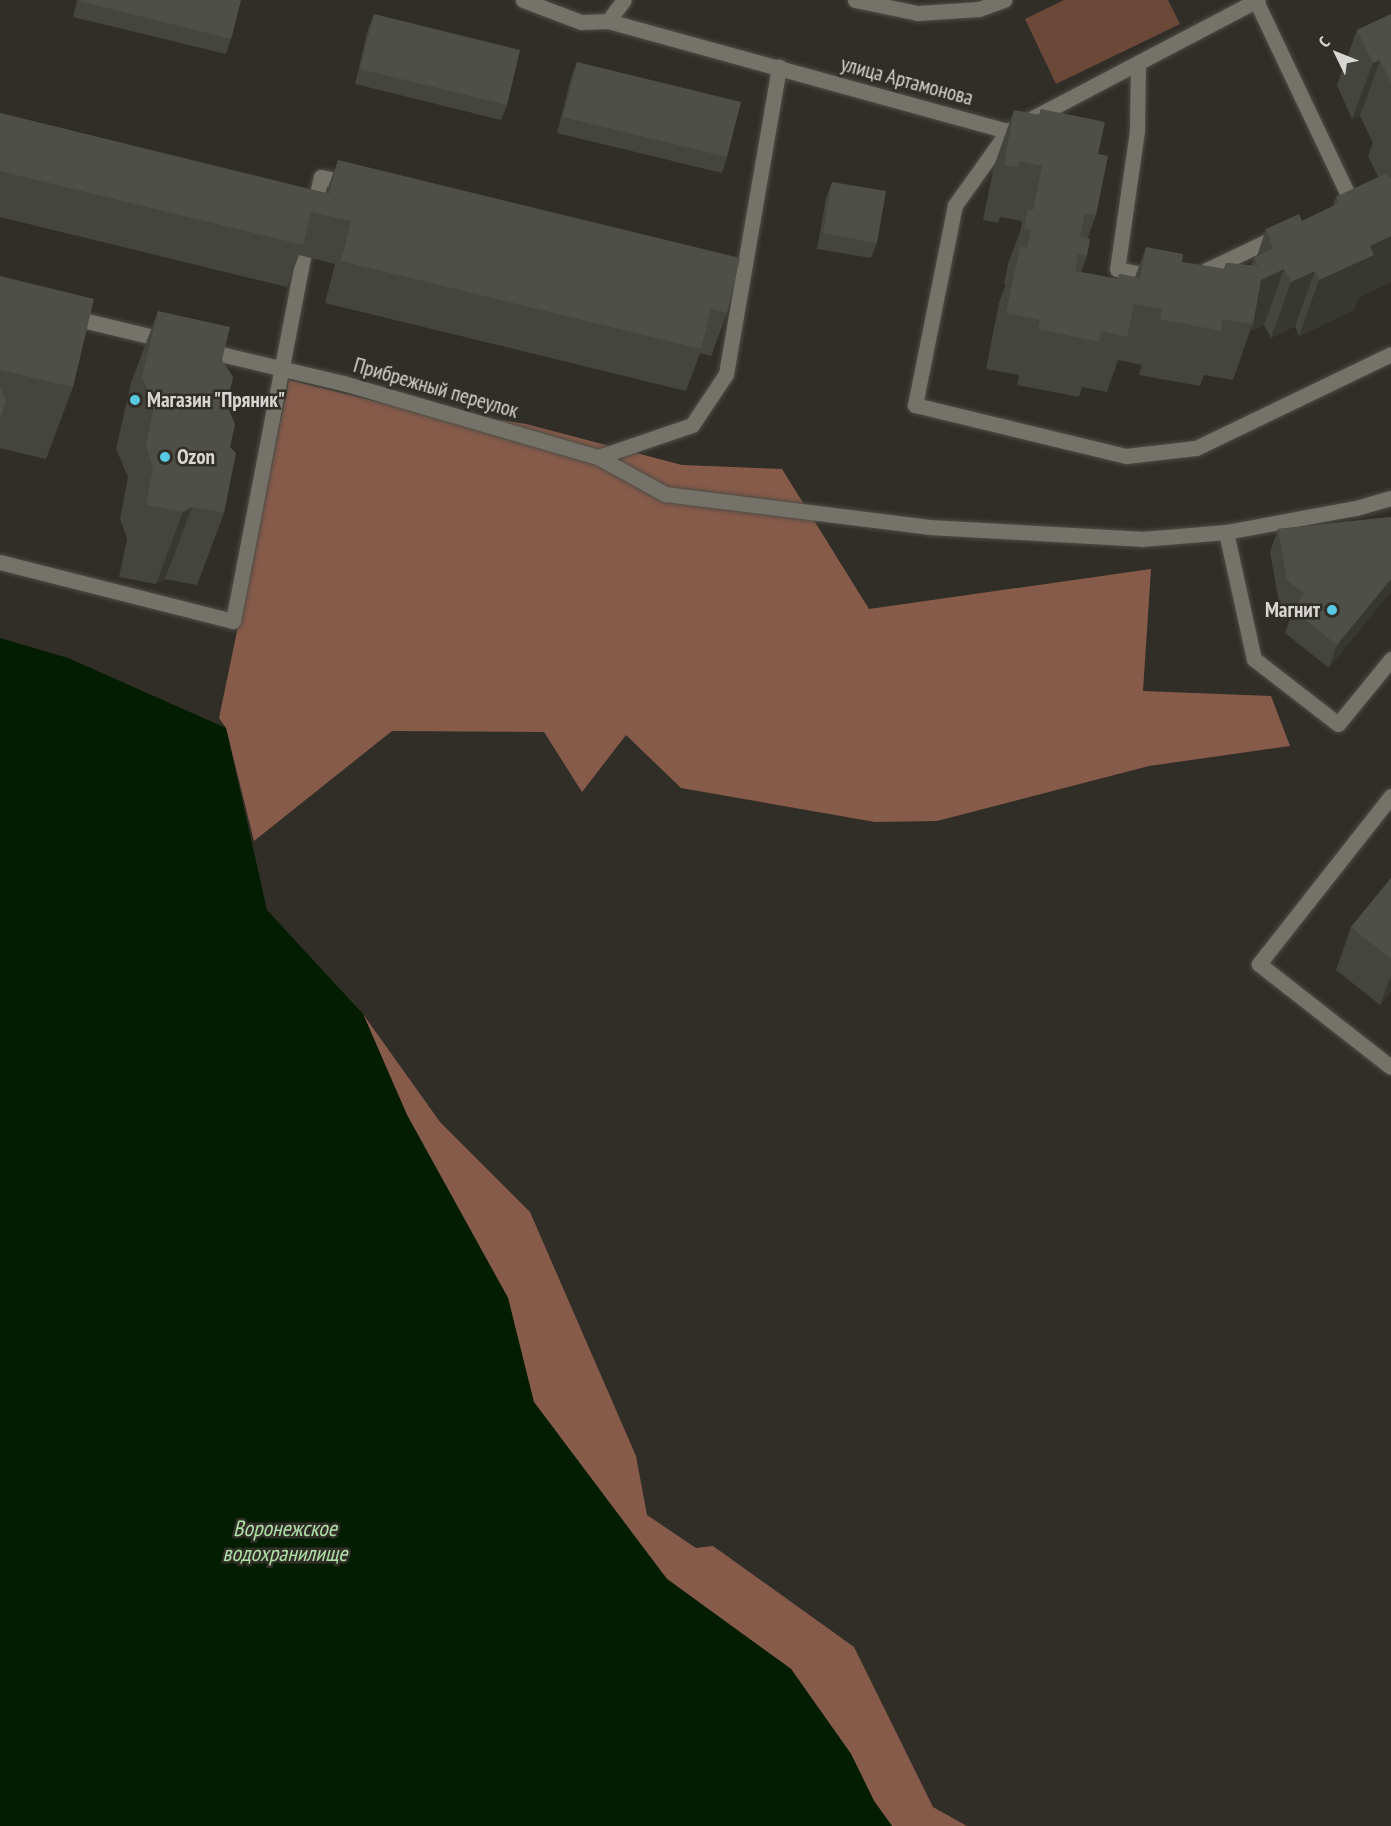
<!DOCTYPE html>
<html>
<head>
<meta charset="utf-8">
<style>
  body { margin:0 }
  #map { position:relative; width:1391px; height:1826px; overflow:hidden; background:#312e28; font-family:"PT Sans Narrow",sans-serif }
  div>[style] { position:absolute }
  .green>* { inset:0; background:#6c4839 }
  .forest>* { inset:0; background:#875b4a }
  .water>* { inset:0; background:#031d01 }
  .roads { filter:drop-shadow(0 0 2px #4e4c46) drop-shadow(0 0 2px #4e4c46) }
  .minor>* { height:15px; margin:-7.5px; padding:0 7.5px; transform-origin:7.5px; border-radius:7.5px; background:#75726a }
  .wall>* { inset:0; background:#43453e }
  .shaded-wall>* { inset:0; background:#373832 }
  .building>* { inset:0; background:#4e5048 }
  .dots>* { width:16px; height:16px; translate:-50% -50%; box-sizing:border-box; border:3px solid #312e28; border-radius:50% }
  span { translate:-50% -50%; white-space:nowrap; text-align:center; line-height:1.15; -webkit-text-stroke:5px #312e28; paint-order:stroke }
  .street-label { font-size:21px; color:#d8d6d2 }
  .poi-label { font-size:21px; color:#d8d6d2; font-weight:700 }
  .left { translate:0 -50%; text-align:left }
  .right { translate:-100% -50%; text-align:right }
  .water-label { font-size:22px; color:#afe1a7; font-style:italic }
  .north { position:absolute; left:1307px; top:24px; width:60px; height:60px; -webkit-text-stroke:4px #312e28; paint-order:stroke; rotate:313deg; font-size:16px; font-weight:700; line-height:24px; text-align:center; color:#d8d6d2 }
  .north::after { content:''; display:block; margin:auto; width:21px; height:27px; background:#d8d6d2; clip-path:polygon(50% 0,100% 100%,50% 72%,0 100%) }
</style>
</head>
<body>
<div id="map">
  <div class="green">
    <div style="clip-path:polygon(1064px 0,1168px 0,1180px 24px,1056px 84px,1025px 19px)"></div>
  </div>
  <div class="forest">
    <div style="clip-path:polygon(289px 380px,378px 402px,526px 424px,682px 465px,782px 469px,869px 609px,1151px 569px,1143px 691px,1271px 696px,1290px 746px,1149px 766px,937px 821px,875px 822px,681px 788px,626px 735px,582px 792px,544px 732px,392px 731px,254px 841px,226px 728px,219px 718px)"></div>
    <div style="clip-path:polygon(363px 1014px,440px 1122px,530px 1212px,636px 1456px,647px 1515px,696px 1548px,713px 1546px,854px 1647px,933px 1807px,967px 1826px,892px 1826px,874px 1801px,851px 1754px,791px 1669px,667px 1579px,611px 1509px,533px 1402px,508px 1298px,407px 1115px)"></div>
  </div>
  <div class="water">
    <div style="clip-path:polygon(0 638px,68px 658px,226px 728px,267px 910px,363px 1014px,407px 1115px,508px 1298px,534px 1402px,667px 1579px,791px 1669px,851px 1754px,874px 1801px,892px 1826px,0 1826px)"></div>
  </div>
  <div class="roads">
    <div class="minor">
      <div style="left:523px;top:0;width:62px;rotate:20.8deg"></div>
      <div style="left:581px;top:22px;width:27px;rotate:-2deg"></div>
      <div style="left:608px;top:21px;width:415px;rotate:15.4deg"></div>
      <div style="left:1008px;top:131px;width:282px;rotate:-27.7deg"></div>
      <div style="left:855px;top:0;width:64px;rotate:11.7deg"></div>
      <div style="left:918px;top:13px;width:61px;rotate:-3.8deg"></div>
      <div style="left:979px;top:9px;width:27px;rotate:-20deg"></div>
      <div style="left:1256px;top:1px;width:221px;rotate:64.6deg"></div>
      <div style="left:1351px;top:201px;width:9px;rotate:153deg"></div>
      <div style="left:608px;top:21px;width:26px;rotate:-53deg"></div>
      <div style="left:1138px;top:65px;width:66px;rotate:90.9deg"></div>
      <div style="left:1137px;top:131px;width:139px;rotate:98.2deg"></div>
      <div style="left:1117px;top:269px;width:41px;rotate:11.3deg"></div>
      <div style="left:1008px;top:131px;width:91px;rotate:125.6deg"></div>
      <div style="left:955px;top:205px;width:204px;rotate:101.3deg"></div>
      <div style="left:915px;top:405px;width:217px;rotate:13.6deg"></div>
      <div style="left:1126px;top:456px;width:70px;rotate:-6.5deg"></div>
      <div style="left:1196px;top:448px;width:216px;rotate:-25.7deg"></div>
      <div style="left:313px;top:211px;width:35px;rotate:-77deg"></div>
      <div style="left:321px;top:177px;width:29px;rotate:12deg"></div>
      <div style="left:1194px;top:276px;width:93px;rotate:-25.5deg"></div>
      <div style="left:70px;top:317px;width:99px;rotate:13.5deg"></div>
      <div style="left:204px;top:350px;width:143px;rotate:13.4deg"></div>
      <div style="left:343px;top:383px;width:266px;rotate:16.2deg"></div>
      <div style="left:598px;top:457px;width:99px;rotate:-18.8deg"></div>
      <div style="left:692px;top:425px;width:61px;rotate:-56.3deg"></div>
      <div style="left:726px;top:374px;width:312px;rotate:-80.2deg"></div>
      <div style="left:598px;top:457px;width:77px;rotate:28.9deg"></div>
      <div style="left:665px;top:494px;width:266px;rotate:7.1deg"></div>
      <div style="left:929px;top:527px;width:212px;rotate:3.2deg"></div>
      <div style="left:1141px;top:539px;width:85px;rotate:-4.7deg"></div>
      <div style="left:1226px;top:532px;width:132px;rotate:-10.5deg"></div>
      <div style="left:1356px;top:508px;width:36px;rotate:-16deg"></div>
      <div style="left:1226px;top:532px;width:130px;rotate:77.6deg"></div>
      <div style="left:1254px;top:659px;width:106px;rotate:37.7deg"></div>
      <div style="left:1338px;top:724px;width:84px;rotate:-50.8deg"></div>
      <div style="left:0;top:562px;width:240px;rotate:14.2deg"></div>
      <div style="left:233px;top:621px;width:372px;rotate:-79.1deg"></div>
      <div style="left:1391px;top:796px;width:214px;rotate:128.2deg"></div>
      <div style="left:1259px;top:964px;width:167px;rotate:38deg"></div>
    </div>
  </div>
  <div class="wall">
    <div style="clip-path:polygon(77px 0,241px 0,231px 39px,226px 54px,73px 17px)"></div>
    <div style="clip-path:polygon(374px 14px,507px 105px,501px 120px,355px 84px,368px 29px)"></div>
    <div style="clip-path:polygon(1391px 14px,1391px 282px,1359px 297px,1354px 310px,1299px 336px,1295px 326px,1271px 338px,1264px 325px,1250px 331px,1233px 380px,1204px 375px,1200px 386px,1139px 375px,1142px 365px,1118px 360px,1107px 392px,1082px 387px,1079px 397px,1017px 385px,1019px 375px,986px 369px,999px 303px,1006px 284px,1004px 284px,1008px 264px,1021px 229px,1022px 221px,1000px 217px,998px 223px,983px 220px,994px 166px,1014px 110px,1039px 115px,1041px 109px,1098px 154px,1096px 215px,1088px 238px,1087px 256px,1081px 272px,1118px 279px,1119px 274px,1135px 277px,1146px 247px,1182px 262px,1224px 269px,1226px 263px,1251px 265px,1254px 258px,1257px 256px,1266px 229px,1302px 221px,1333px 206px,1336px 197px,1378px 177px,1368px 156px,1373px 143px,1360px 116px,1352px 119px,1337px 85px,1357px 30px)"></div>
    <div style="clip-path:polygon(577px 62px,727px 157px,722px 173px,557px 133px,571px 78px)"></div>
    <div style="clip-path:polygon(0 113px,326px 193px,338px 160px,727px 313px,711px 356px,700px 353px,686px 391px,325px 303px,335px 264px,299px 255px,287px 287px,0 217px)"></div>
    <div style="clip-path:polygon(832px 182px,877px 243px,871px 258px,817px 249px,826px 198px)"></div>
    <div style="clip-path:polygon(0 276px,73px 387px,46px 459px,0 448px)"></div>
    <div style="clip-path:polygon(158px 311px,222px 360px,230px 447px,224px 513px,197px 585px,165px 579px,156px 584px,119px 577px,127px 539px,120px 519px,128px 477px,116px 449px,131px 383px)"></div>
    <div style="clip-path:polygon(1391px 517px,1329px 668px,1285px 633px,1292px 614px,1279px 603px,1270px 552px,1278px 529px)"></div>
    <div style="clip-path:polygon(1391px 878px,1391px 991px,1380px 1005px,1336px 970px,1351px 927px)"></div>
  </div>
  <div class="shaded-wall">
    <div style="clip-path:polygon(1380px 60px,1360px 116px,1352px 119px,1373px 63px)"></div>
    <div style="clip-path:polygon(1391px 236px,1391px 282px,1359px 297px,1354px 310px,1299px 336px,1319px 280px,1370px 246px)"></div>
    <div style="clip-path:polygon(1284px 269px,1264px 325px,1250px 331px,1253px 324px,1261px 280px)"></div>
    <div style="clip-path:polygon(1315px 271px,1295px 326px,1271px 338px,1291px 282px)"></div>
    <div style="clip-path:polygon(192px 507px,165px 579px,156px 584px,183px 512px)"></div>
    <div style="clip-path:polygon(1391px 579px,1391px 592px,1329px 668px,1337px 645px)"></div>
    <div style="clip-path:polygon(1391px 975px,1391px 991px,1380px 1005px)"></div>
  </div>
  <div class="building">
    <div style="clip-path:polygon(79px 0,241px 0,231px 39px,79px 1px)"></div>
    <div style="clip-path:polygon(374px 14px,520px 50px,507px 105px,360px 69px)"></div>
    <div style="clip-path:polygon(1391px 14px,1391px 83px,1380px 60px,1373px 63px,1357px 30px)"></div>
    <div style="clip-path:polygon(577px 62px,741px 102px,727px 157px,563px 117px)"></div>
    <div style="clip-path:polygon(1041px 109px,1105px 122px,1098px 154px,1108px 156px,1096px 215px,1085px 213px,1080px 237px,1090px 239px,1087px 256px,1078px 254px,1075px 271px,1118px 279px,1119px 274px,1140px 278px,1146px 247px,1183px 254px,1182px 262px,1225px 269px,1226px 263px,1258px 266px,1254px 258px,1273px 248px,1266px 229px,1299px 214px,1302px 221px,1339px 203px,1336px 197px,1387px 173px,1390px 179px,1391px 178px,1391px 236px,1370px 246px,1374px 255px,1319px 280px,1315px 271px,1291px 282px,1284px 269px,1261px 280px,1253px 324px,1222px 319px,1221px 331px,1160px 319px,1162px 309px,1134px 304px,1127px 337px,1101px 331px,1099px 342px,1038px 329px,1040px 320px,1006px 313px,1020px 247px,1027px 248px,1031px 230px,1024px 228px,1028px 209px,1033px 210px,1042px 166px,1019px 161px,1018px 167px,1004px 165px,1014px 110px,1040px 115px)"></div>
    <div style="clip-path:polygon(0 113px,329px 194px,338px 160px,740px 258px,727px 313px,711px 309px,701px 349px,341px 261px,351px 221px,311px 212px,303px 245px,0 171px)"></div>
    <div style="clip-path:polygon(832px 182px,886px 191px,877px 243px,823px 233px)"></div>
    <div style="clip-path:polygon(0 276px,94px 299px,73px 387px,0 370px)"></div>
    <div style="clip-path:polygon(158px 311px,230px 327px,222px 360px,233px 377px,227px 404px,235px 425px,230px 447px,236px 453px,224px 513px,192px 507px,183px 512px,146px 505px,153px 467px,146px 446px,154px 405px,142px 377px)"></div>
    <div style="clip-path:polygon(0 388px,6px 400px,0 419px)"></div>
    <div style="clip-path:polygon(1391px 517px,1391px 579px,1337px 645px,1293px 610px,1304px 594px,1287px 580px,1278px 529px)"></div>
    <div style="clip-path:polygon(1391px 878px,1391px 959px,1351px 927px)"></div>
  </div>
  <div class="dots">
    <div style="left:135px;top:400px;background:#58c9e3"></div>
    <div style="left:165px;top:457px;background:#58c9e3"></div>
    <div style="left:1332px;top:610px;background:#58c9e3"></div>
  </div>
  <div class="street-label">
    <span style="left:907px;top:81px;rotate:15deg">улица Артамонова</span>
    <span style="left:436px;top:388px;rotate:16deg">Прибрежный переулок</span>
  </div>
  <div class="poi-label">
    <span class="left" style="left:147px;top:400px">Магазин "Пряник"</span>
    <span class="left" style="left:177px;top:457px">Ozon</span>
    <span class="right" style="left:1320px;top:610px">Магнит</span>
  </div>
  <div class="water-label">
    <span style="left:285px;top:1541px">Воронежское<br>водохранилище</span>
  </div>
  <div class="north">С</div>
</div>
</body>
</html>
